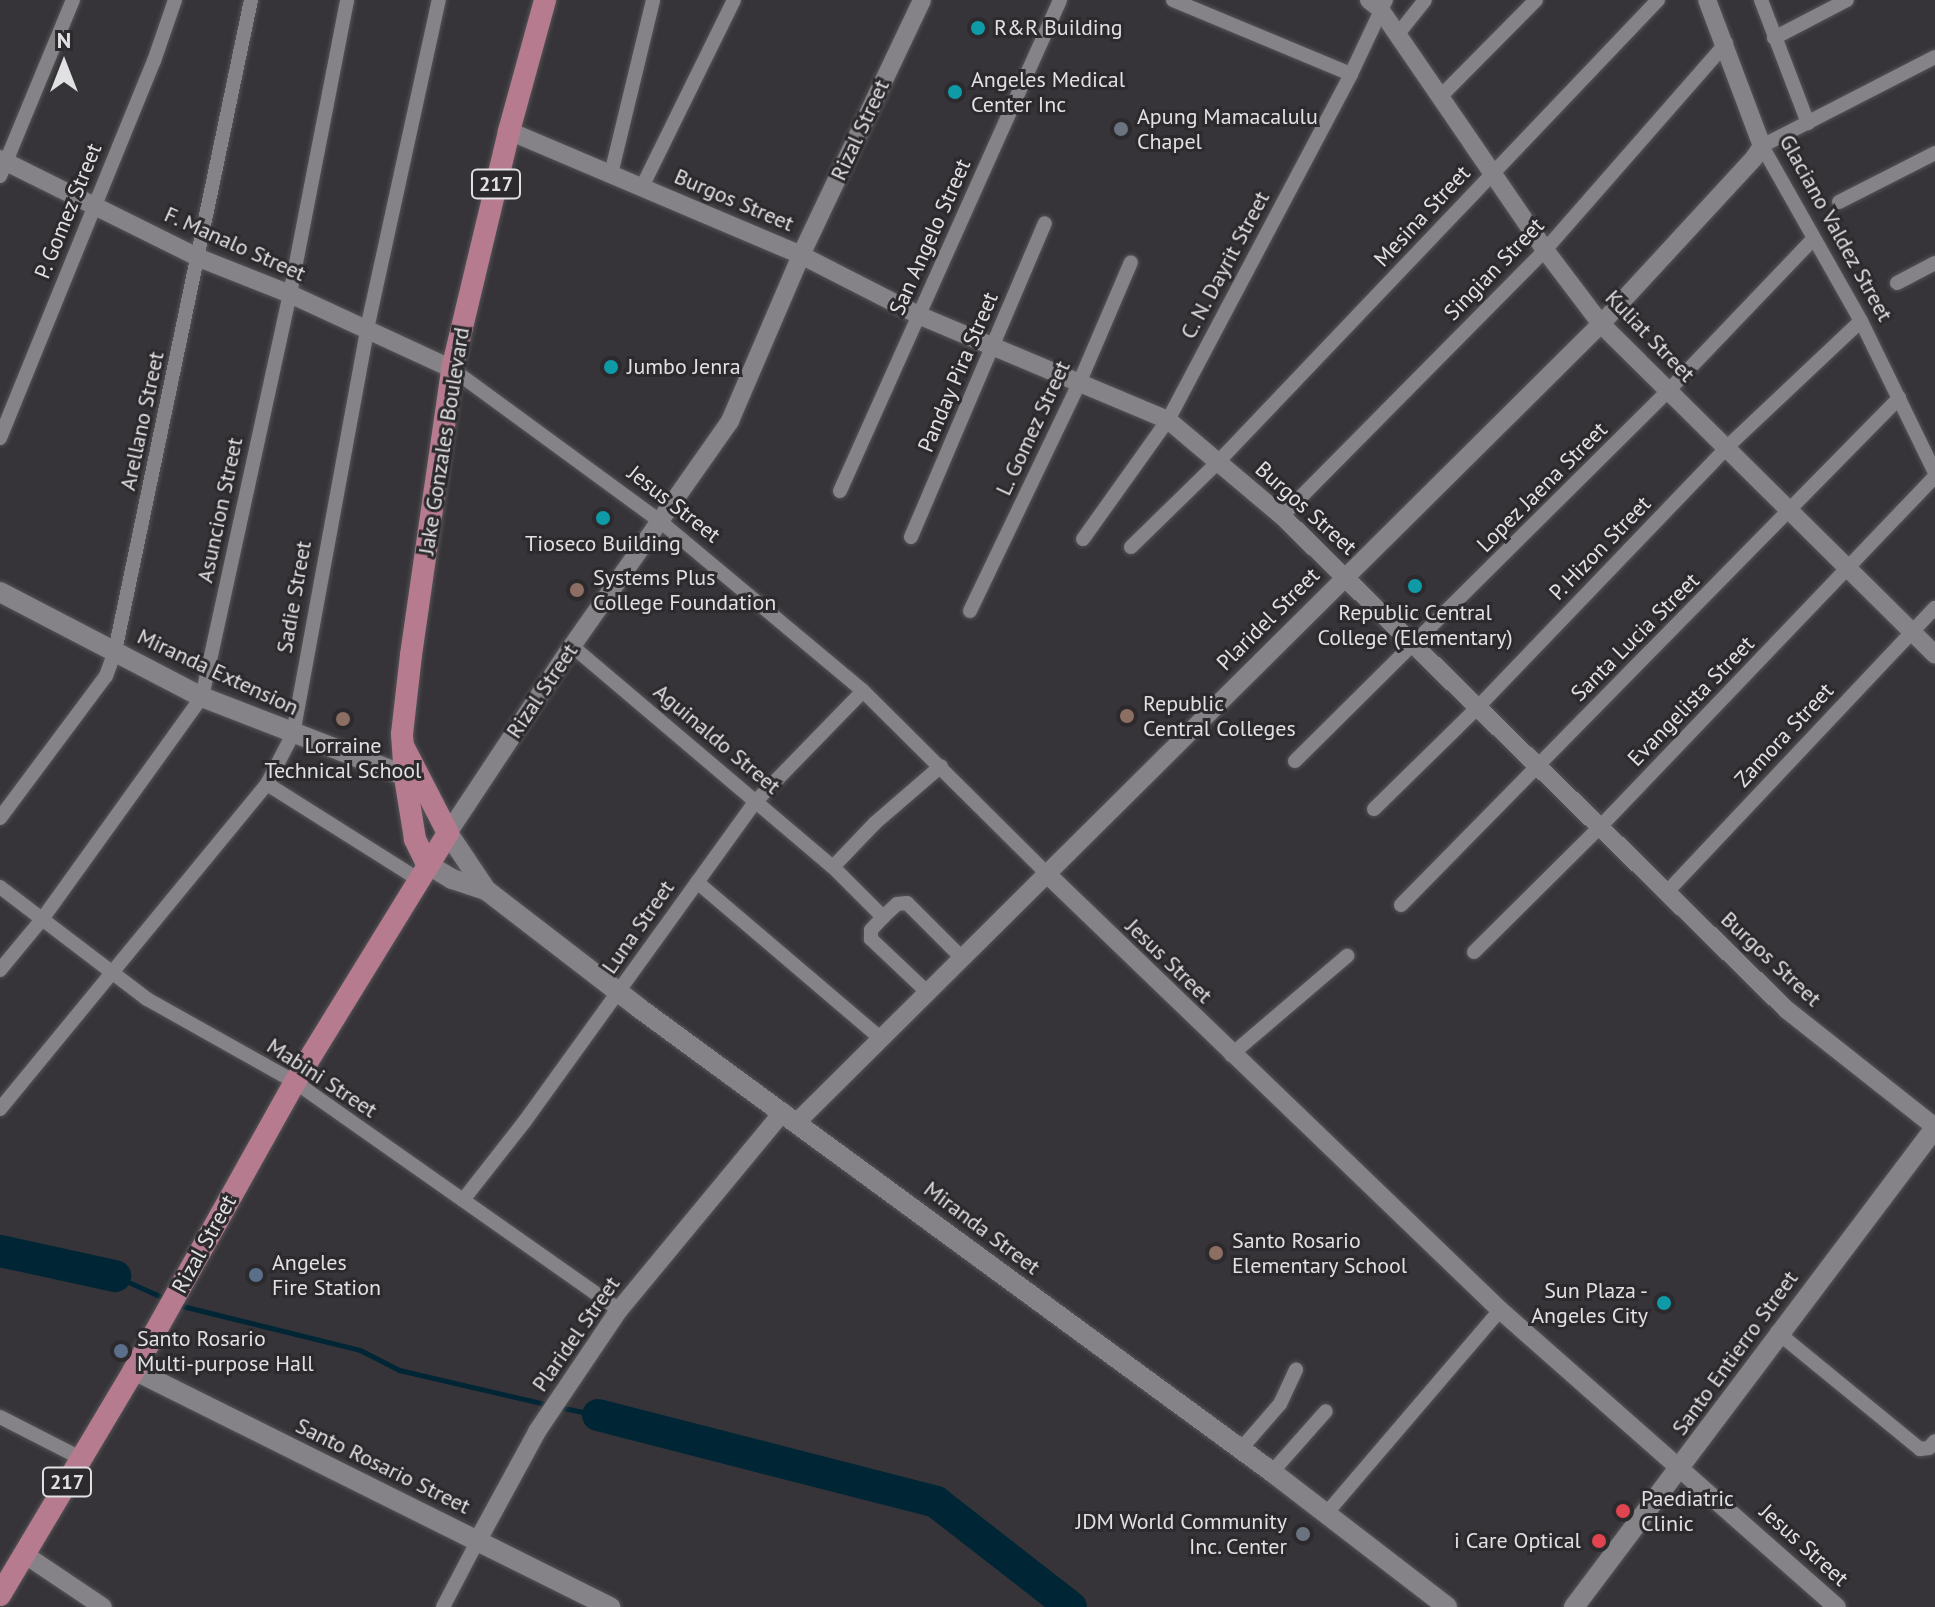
<!DOCTYPE html>
<html>
<head>
<meta charset="utf-8">
<style>
  body { margin:0 }
  #map { position:relative; width:1935px; height:1607px; overflow:hidden; background:#363438; font-family:"PT Sans",sans-serif }
  div>[style] { position:absolute }
  .stream>* { height:5px; margin:-2.5px; padding:0 2.5px; transform-origin:2.5px; border-radius:2.5px; background:#002636 }
  .river>* { height:32px; margin:-16px; padding:0 16px; transform-origin:16px; border-radius:16px; background:#002636 }
  .roads { filter:drop-shadow(0 0 2px #545356) drop-shadow(0 0 2px #545356) }
  .minor>* { height:14px; margin:-7px; padding:0 7px; transform-origin:7px; border-radius:7px; background:#868388 }
  .tertiary>* { height:18px; margin:-9px; padding:0 9px; transform-origin:9px; border-radius:9px; background:#868388 }
  .secondary>* { height:20px; margin:-10px; padding:0 10px; transform-origin:10px; border-radius:10px; background:#868388 }
  .primary>* { height:22px; margin:-11px; padding:0 11px; transform-origin:11px; border-radius:11px; background:#b67b8e }
  .dots>* { width:22px; height:22px; translate:-50% -50%; box-sizing:border-box; border:4px solid #2c2a2d; border-radius:50% }
  span { translate:-50% -50%; white-space:nowrap; text-align:center; line-height:1.15; -webkit-text-stroke:6px #2c2a2d; paint-order:stroke }
  .shield-label span { padding:2px 6px; background:#2c2a2d; border:2px solid; border-radius:6px; -webkit-text-stroke-width:0 }
  .shield-label { font-size:20px; color:#e1e0e2; font-weight:700 }
  .poi-label { font-size:22px; color:#e1e0e2 }
  .left { translate:0 -50%; text-align:left }
  .right { translate:-100% -50%; text-align:right }
  .street-label { font-size:22px; color:#e1e0e2 }
  .north { position:absolute; left:24px; top:24px; width:80px; height:80px; -webkit-text-stroke:6px #2c2a2d; paint-order:stroke; rotate:0deg; font-size:22px; font-weight:700; line-height:32px; text-align:center; color:#e1e0e2 }
  .north::after { content:''; display:block; margin:auto; width:28px; height:36px; background:#e1e0e2; clip-path:polygon(50% 0,100% 100%,50% 72%,0 100%) }
</style>
</head>
<body>
<div id="map">
  <div class="stream">
    <div style="left:115px;top:1276px;width:56px;rotate:24.3deg"></div>
    <div style="left:178px;top:1305px;width:187px;rotate:13.9deg"></div>
    <div style="left:360px;top:1350px;width:44px;rotate:27.1deg"></div>
    <div style="left:399px;top:1370px;width:155px;rotate:13.1deg"></div>
    <div style="left:559px;top:1407px;width:40px;rotate:12deg"></div>
  </div>
  <div class="river">
    <div style="left:0;top:1251px;width:118px;rotate:12.3deg"></div>
    <div style="left:598px;top:1415px;width:349px;rotate:14.4deg"></div>
    <div style="left:936px;top:1502px;width:171px;rotate:37.9deg"></div>
  </div>
  <div class="roads">
    <div class="minor">
      <div style="left:1173px;top:0;width:193px;rotate:22.6deg"></div>
      <div style="left:1761px;top:0;width:132px;rotate:69.1deg"></div>
      <div style="left:1398px;top:34px;width:43px;rotate:-51.5deg"></div>
      <div style="left:1774px;top:38px;width:82px;rotate:-27.5deg"></div>
      <div style="left:1935px;top:57px;width:195px;rotate:152.8deg"></div>
      <div style="left:1762px;top:146px;width:201px;rotate:60.5deg"></div>
      <div style="left:1861px;top:321px;width:169px;rotate:64deg"></div>
      <div style="left:1441px;top:96px;width:135px;rotate:-45.3deg"></div>
      <div style="left:611px;top:174px;width:179px;rotate:-76.4deg"></div>
      <div style="left:0;top:176px;width:191px;rotate:-67.5deg"></div>
      <div style="left:642px;top:187px;width:208px;rotate:-63.8deg"></div>
      <div style="left:1839px;top:202px;width:108px;rotate:-27deg"></div>
      <div style="left:1897px;top:283px;width:43px;rotate:-27.8deg"></div>
      <div style="left:452px;top:369px;width:259px;rotate:36.2deg"></div>
      <div style="left:661px;top:522px;width:263px;rotate:39.9deg"></div>
      <div style="left:863px;top:691px;width:261px;rotate:44.8deg"></div>
      <div style="left:0;top:438px;width:407px;rotate:-67.8deg"></div>
      <div style="left:154px;top:61px;width:65px;rotate:-71deg"></div>
      <div style="left:840px;top:491px;width:538px;rotate:-65.86deg"></div>
      <div style="left:1282px;top:516px;width:374px;rotate:-45.3deg"></div>
      <div style="left:1545px;top:250px;width:275px;rotate:-48.8deg"></div>
      <div style="left:911px;top:537px;width:341px;rotate:-66.9deg"></div>
      <div style="left:1083px;top:539px;width:146px;rotate:-54.5deg"></div>
      <div style="left:1168px;top:420px;width:391px;rotate:-62.1deg"></div>
      <div style="left:1351px;top:74px;width:82px;rotate:-64.7deg"></div>
      <div style="left:1131px;top:547px;width:122px;rotate:-44.3deg"></div>
      <div style="left:1218px;top:462px;width:638px;rotate:-46.4deg"></div>
      <div style="left:970px;top:611px;width:255px;rotate:-64.4deg"></div>
      <div style="left:1080px;top:381px;width:129px;rotate:-66.8deg"></div>
      <div style="left:572px;top:646px;width:342px;rotate:40.3deg"></div>
      <div style="left:833px;top:867px;width:71px;rotate:45deg"></div>
      <div style="left:1295px;top:761px;width:525px;rotate:-44.77deg"></div>
      <div style="left:1668px;top:391px;width:211px;rotate:-46.3deg"></div>
      <div style="left:267px;top:784px;width:178px;rotate:32.2deg"></div>
      <div style="left:1374px;top:809px;width:147px;rotate:-44.4deg"></div>
      <div style="left:1479px;top:706px;width:357px;rotate:-46.2deg"></div>
      <div style="left:1726px;top:448px;width:185px;rotate:-43.3deg"></div>
      <div style="left:0;top:818px;width:177px;rotate:-53.3deg"></div>
      <div style="left:106px;top:676px;width:27px;rotate:-70deg"></div>
      <div style="left:115px;top:651px;width:665px;rotate:-78.2deg"></div>
      <div style="left:833px;top:867px;width:61px;rotate:-46.3deg"></div>
      <div style="left:875px;top:823px;width:87px;rotate:-40.8deg"></div>
      <div style="left:697px;top:882px;width:240px;rotate:40.4deg"></div>
      <div style="left:0;top:887px;width:185px;rotate:37.3deg"></div>
      <div style="left:147px;top:999px;width:170px;rotate:29.3deg"></div>
      <div style="left:295px;top:1082px;width:396px;rotate:35.1deg"></div>
      <div style="left:1666px;top:893px;width:392px;rotate:-46.7deg"></div>
      <div style="left:1401px;top:905px;width:711px;rotate:-45.51deg"></div>
      <div style="left:1474px;top:952px;width:176px;rotate:-44.8deg"></div>
      <div style="left:1599px;top:828px;width:487px;rotate:-46.3deg"></div>
      <div style="left:0;top:970px;width:67px;rotate:-50.4deg"></div>
      <div style="left:43px;top:918px;width:272px;rotate:-54.3deg"></div>
      <div style="left:202px;top:697px;width:412px;rotate:-77.7deg"></div>
      <div style="left:290px;top:294px;width:299px;rotate:-79deg"></div>
      <div style="left:926px;top:991px;width:76px;rotate:-136.6deg"></div>
      <div style="left:871px;top:939px;width:9px;rotate:-90deg"></div>
      <div style="left:871px;top:930px;width:18px;rotate:-47deg"></div>
      <div style="left:883px;top:917px;width:19px;rotate:-43deg"></div>
      <div style="left:897px;top:904px;width:10px;rotate:-6deg"></div>
      <div style="left:907px;top:903px;width:76px;rotate:45deg"></div>
      <div style="left:1231px;top:1055px;width:153px;rotate:-40.5deg"></div>
      <div style="left:0;top:1109px;width:421px;rotate:-50.6deg"></div>
      <div style="left:267px;top:784px;width:56px;rotate:-62.5deg"></div>
      <div style="left:293px;top:734px;width:412px;rotate:-79.6deg"></div>
      <div style="left:367px;top:329px;width:337px;rotate:-77.7deg"></div>
      <div style="left:463px;top:1200px;width:100px;rotate:-51.9deg"></div>
      <div style="left:525px;top:1121px;width:395px;rotate:-54.2deg"></div>
      <div style="left:756px;top:801px;width:153px;rotate:-45.8deg"></div>
      <div style="left:1777px;top:1332px;width:185px;rotate:39.3deg"></div>
      <div style="left:1920px;top:1449px;width:9px;rotate:-6deg"></div>
      <div style="left:1929px;top:1448px;width:9px;rotate:-49deg"></div>
      <div style="left:0;top:1417px;width:92px;rotate:27.1deg"></div>
      <div style="left:1240px;top:1450px;width:61px;rotate:-49deg"></div>
      <div style="left:1280px;top:1404px;width:38px;rotate:-65deg"></div>
      <div style="left:1272px;top:1472px;width:81px;rotate:-48.5deg"></div>
      <div style="left:1325px;top:1515px;width:270px;rotate:-49.5deg"></div>
      <div style="left:443px;top:1607px;width:76px;rotate:-62.4deg"></div>
    </div>
    <div class="tertiary">
      <div style="left:1369px;top:0;width:14px;rotate:39deg"></div>
      <div style="left:1380px;top:9px;width:292px;rotate:55.6deg"></div>
      <div style="left:1545px;top:250px;width:93px;rotate:52.9deg"></div>
      <div style="left:1601px;top:324px;width:470px;rotate:44.7deg"></div>
      <div style="left:509px;top:131px;width:317px;rotate:23deg"></div>
      <div style="left:801px;top:255px;width:131px;rotate:27.1deg"></div>
      <div style="left:918px;top:315px;width:271px;rotate:22.8deg"></div>
      <div style="left:1168px;top:420px;width:149px;rotate:40.1deg"></div>
      <div style="left:1282px;top:516px;width:706px;rotate:44.37deg"></div>
      <div style="left:1787px;top:1010px;width:189px;rotate:38.3deg"></div>
      <div style="left:0;top:159px;width:222px;rotate:26.4deg"></div>
      <div style="left:199px;top:258px;width:98px;rotate:21.6deg"></div>
      <div style="left:290px;top:294px;width:179px;rotate:24.8deg"></div>
      <div style="left:448px;top:833px;width:224px;rotate:-56.5deg"></div>
      <div style="left:572px;top:646px;width:275px;rotate:-54.9deg"></div>
      <div style="left:730px;top:421px;width:181px;rotate:-66.8deg"></div>
      <div style="left:801px;top:255px;width:282px;rotate:-64.6deg"></div>
      <div style="left:1048px;top:875px;width:627px;rotate:43.9deg"></div>
      <div style="left:1500px;top:1310px;width:449px;rotate:41.4deg"></div>
      <div style="left:798px;top:1121px;width:1131px;rotate:-44.79deg"></div>
      <div style="left:1601px;top:324px;width:226px;rotate:-47.3deg"></div>
      <div style="left:1754px;top:158px;width:14px;rotate:-56deg"></div>
      <div style="left:1762px;top:146px;width:156px;rotate:-110.6deg"></div>
      <div style="left:478px;top:1540px;width:125px;rotate:-61.4deg"></div>
      <div style="left:538px;top:1430px;width:145px;rotate:-56deg"></div>
      <div style="left:619px;top:1310px;width:257px;rotate:-50.4deg"></div>
      <div style="left:24px;top:1554px;width:95px;rotate:33.9deg"></div>
    </div>
    <div class="secondary">
      <div style="left:0;top:592px;width:228px;rotate:27.5deg"></div>
      <div style="left:202px;top:697px;width:233px;rotate:21.2deg"></div>
      <div style="left:448px;top:833px;width:69px;rotate:56.3deg"></div>
      <div style="left:486px;top:890px;width:193px;rotate:37.6deg"></div>
      <div style="left:639px;top:1008px;width:785px;rotate:36.24deg"></div>
      <div style="left:1272px;top:1472px;width:221px;rotate:37.6deg"></div>
      <div style="left:427px;top:864px;width:29px;rotate:31deg"></div>
      <div style="left:452px;top:879px;width:36px;rotate:18deg"></div>
      <div style="left:134px;top:1370px;width:532px;rotate:26.47deg"></div>
      <div style="left:1574px;top:1607px;width:600px;rotate:-53deg"></div>
    </div>
    <div class="primary">
      <div style="left:427px;top:864px;width:28px;rotate:-116deg"></div>
      <div style="left:415px;top:839px;width:63px;rotate:-99.2deg"></div>
      <div style="left:405px;top:777px;width:43px;rotate:-94deg"></div>
      <div style="left:402px;top:734px;width:80px;rotate:-83.5deg"></div>
      <div style="left:411px;top:655px;width:289px;rotate:-81.8deg"></div>
      <div style="left:452px;top:369px;width:245px;rotate:-76.5deg"></div>
      <div style="left:509px;top:131px;width:136px;rotate:-74.6deg"></div>
      <div style="left:0;top:1595px;width:262px;rotate:-59.2deg"></div>
      <div style="left:134px;top:1370px;width:330px;rotate:-60.8deg"></div>
      <div style="left:295px;top:1082px;width:292px;rotate:-58.4deg"></div>
      <div style="left:448px;top:833px;width:98px;rotate:-117.3deg"></div>
    </div>
  </div>
  <div class="dots">
    <div style="left:978px;top:28px;background:#0f9aa8"></div>
    <div style="left:955px;top:92px;background:#0f9aa8"></div>
    <div style="left:1121px;top:129px;background:#6b7280"></div>
    <div style="left:611px;top:367px;background:#0f9aa8"></div>
    <div style="left:603px;top:518px;background:#0f9aa8"></div>
    <div style="left:1415px;top:586px;background:#0f9aa8"></div>
    <div style="left:577px;top:590px;background:#8d6e63"></div>
    <div style="left:1127px;top:716px;background:#8d6e63"></div>
    <div style="left:343px;top:719px;background:#8d6e63"></div>
    <div style="left:1216px;top:1253px;background:#8d6e63"></div>
    <div style="left:256px;top:1275px;background:#5c6f8a"></div>
    <div style="left:1664px;top:1303px;background:#0f9aa8"></div>
    <div style="left:121px;top:1351px;background:#5c6f8a"></div>
    <div style="left:1623px;top:1511px;background:#e0444e"></div>
    <div style="left:1303px;top:1534px;background:#6b7280"></div>
    <div style="left:1599px;top:1541px;background:#e0444e"></div>
  </div>
  <div class="shield-label">
    <span style="left:496px;top:184px">217</span>
    <span style="left:67px;top:1482px">217</span>
  </div>
  <div class="poi-label">
    <span class="left" style="left:994px;top:28px">R&amp;R Building</span>
    <span class="left" style="left:971px;top:92px">Angeles Medical<br>Center Inc</span>
    <span class="left" style="left:1137px;top:129px">Apung Mamacalulu<br>Chapel</span>
    <span class="left" style="left:627px;top:367px">Jumbo Jenra</span>
    <span style="left:603px;top:544px">Tioseco Building</span>
    <span class="left" style="left:593px;top:590px">Systems Plus<br>College Foundation</span>
    <span style="left:1415px;top:625px">Republic Central<br>College (Elementary)</span>
    <span class="left" style="left:1143px;top:716px">Republic<br>Central Colleges</span>
    <span style="left:343px;top:758px">Lorraine<br>Technical School</span>
    <span class="left" style="left:1232px;top:1253px">Santo Rosario<br>Elementary School</span>
    <span class="left" style="left:272px;top:1275px">Angeles<br>Fire Station</span>
    <span class="right" style="left:1648px;top:1303px">Sun Plaza -<br>Angeles City</span>
    <span class="left" style="left:137px;top:1351px">Santo Rosario<br>Multi-purpose Hall</span>
    <span class="left" style="left:1641px;top:1511px">Paediatric<br>Clinic</span>
    <span class="right" style="left:1287px;top:1534px">JDM World Community<br>Inc. Center</span>
    <span class="right" style="left:1581px;top:1541px">i Care Optical</span>
  </div>
  <div class="street-label">
    <span style="left:860px;top:130px;rotate:-65deg">Rizal Street</span>
    <span style="left:734px;top:200px;rotate:23deg">Burgos Street</span>
    <span style="left:68px;top:211px;rotate:-68deg">P. Gomez Street</span>
    <span style="left:1422px;top:216px;rotate:-47deg">Mesina Street</span>
    <span style="left:1836px;top:228px;rotate:61deg">Glaciano Valdez Street</span>
    <span style="left:930px;top:237px;rotate:-66deg">San Angelo Street</span>
    <span style="left:235px;top:244px;rotate:24deg">F. Manalo Street</span>
    <span style="left:1225px;top:265px;rotate:-62deg">C. N. Dayrit Street</span>
    <span style="left:1494px;top:269px;rotate:-46deg">Singian Street</span>
    <span style="left:1650px;top:336px;rotate:46deg">Kuliat Street</span>
    <span style="left:958px;top:372px;rotate:-67deg">Panday Pira Street</span>
    <span style="left:142px;top:421px;rotate:-78deg">Arellano Street</span>
    <span style="left:1033px;top:428px;rotate:-65deg">L. Gomez Street</span>
    <span style="left:444px;top:441px;rotate:-81deg">Jake Gonzales Boulevard</span>
    <span style="left:1542px;top:487px;rotate:-45deg">Lopez Jaena Street</span>
    <span style="left:674px;top:504px;rotate:38deg">Jesus Street</span>
    <span style="left:1306px;top:508px;rotate:42deg">Burgos Street</span>
    <span style="left:220px;top:510px;rotate:-78deg">Asuncion Street</span>
    <span style="left:1600px;top:548px;rotate:-46deg">P. Hizon Street</span>
    <span style="left:294px;top:597px;rotate:-80deg">Sadie Street</span>
    <span style="left:1268px;top:619px;rotate:-45deg">Plaridel Street</span>
    <span style="left:1635px;top:637px;rotate:-45deg">Santa Lucia Street</span>
    <span style="left:218px;top:672px;rotate:25deg">Miranda Extension</span>
    <span style="left:542px;top:691px;rotate:-56deg">Rizal Street</span>
    <span style="left:1691px;top:701px;rotate:-46deg">Evangelista Street</span>
    <span style="left:1784px;top:735px;rotate:-47deg">Zamora Street</span>
    <span style="left:717px;top:739px;rotate:40deg">Aguinaldo Street</span>
    <span style="left:638px;top:927px;rotate:-55deg">Luna Street</span>
    <span style="left:1771px;top:959px;rotate:43deg">Burgos Street</span>
    <span style="left:1169px;top:961px;rotate:44deg">Jesus Street</span>
    <span style="left:322px;top:1078px;rotate:33deg">Mabini Street</span>
    <span style="left:982px;top:1228px;rotate:37deg">Miranda Street</span>
    <span style="left:204px;top:1244px;rotate:-61deg">Rizal Street</span>
    <span style="left:576px;top:1334px;rotate:-55deg">Plaridel Street</span>
    <span style="left:1735px;top:1353px;rotate:-54deg">Santo Entierro Street</span>
    <span style="left:383px;top:1466px;rotate:26deg">Santo Rosario Street</span>
    <span style="left:1804px;top:1545px;rotate:42deg">Jesus Street</span>
  </div>
  <div class="north">N</div>
</div>
</body>
</html>
